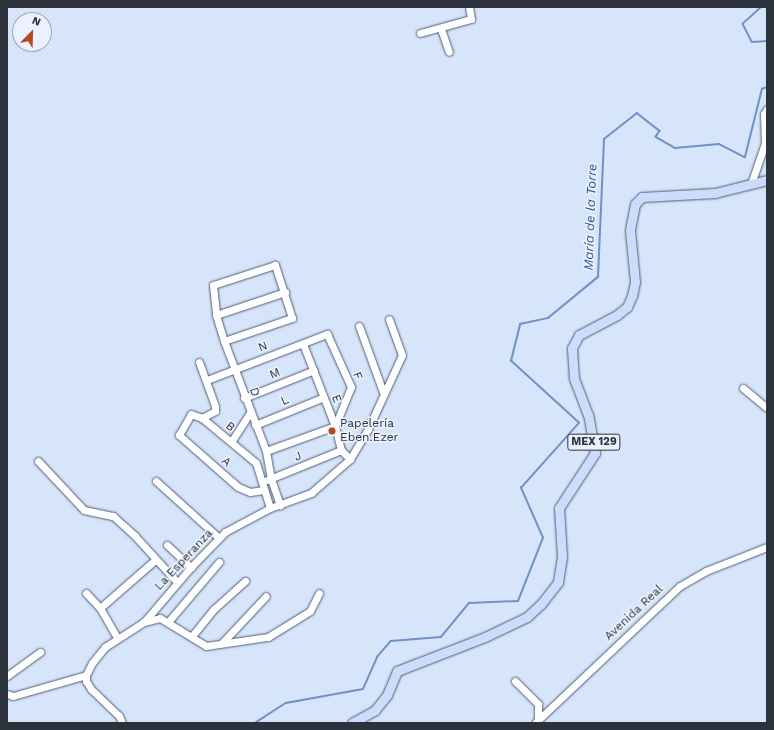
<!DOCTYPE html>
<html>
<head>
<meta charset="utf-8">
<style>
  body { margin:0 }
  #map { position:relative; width:774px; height:730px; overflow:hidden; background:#d7e5fb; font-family:"Work Sans",sans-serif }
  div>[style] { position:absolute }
  .stream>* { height:1.5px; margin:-0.75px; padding:0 0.75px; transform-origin:0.75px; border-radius:0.75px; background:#7190c3 }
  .roads { filter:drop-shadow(0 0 1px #4f5d74) drop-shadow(0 0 1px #4f5d74) }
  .minor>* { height:7px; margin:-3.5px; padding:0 3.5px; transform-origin:3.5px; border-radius:3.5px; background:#fff }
  .major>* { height:9px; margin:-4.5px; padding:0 4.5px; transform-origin:4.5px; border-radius:4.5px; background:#cbddfb }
  .dots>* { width:11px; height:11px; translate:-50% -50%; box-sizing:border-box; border:2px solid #ebf2fd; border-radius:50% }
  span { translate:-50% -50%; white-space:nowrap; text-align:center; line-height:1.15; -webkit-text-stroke:3px #ebf2fd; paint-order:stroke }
  .shield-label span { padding:1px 3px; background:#ebf2fd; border:1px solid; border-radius:3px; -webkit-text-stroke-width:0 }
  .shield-label { font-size:11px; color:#2b323c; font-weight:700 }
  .street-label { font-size:12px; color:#2b323c }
  .poi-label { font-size:12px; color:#2b323c }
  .left { translate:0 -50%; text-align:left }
  .water-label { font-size:13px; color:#2d5393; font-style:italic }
  .frame { position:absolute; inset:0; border:8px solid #2b323c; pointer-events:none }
  .north { position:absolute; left:12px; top:12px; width:40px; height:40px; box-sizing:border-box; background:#ebf2fd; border:1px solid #9ea5b0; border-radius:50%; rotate:23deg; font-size:11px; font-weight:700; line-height:16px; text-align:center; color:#2b323c }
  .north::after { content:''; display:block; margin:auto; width:14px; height:18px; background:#b24c20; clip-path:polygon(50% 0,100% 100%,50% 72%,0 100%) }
</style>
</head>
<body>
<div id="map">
  <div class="stream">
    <div style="left:762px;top:7px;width:25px;rotate:138deg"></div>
    <div style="left:743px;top:24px;width:20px;rotate:63deg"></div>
    <div style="left:752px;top:42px;width:15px;rotate:-4deg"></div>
    <div style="left:255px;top:723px;width:37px;rotate:-33deg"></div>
    <div style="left:286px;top:703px;width:78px;rotate:-10.3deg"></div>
    <div style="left:363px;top:689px;width:35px;rotate:-66deg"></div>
    <div style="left:377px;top:657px;width:21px;rotate:-49deg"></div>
    <div style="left:391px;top:641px;width:50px;rotate:-4.6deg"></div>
    <div style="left:441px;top:637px;width:44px;rotate:-50.5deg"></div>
    <div style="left:469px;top:603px;width:49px;rotate:-2.3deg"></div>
    <div style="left:518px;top:601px;width:68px;rotate:-68.4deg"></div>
    <div style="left:543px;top:538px;width:55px;rotate:-113.7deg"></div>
    <div style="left:521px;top:488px;width:87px;rotate:-48.3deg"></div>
    <div style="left:579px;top:423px;width:92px;rotate:-137.6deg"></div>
    <div style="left:511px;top:361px;width:38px;rotate:-76deg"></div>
    <div style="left:520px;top:324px;width:29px;rotate:-12deg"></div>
    <div style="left:548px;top:318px;width:65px;rotate:-39.4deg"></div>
    <div style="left:598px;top:277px;width:138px;rotate:-87.5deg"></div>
    <div style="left:604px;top:139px;width:42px;rotate:-38.2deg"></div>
    <div style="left:637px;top:113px;width:29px;rotate:38deg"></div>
    <div style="left:660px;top:131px;width:7px;rotate:124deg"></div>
    <div style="left:656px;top:137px;width:22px;rotate:30deg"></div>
    <div style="left:675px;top:148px;width:44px;rotate:-5.2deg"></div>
    <div style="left:719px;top:144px;width:29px;rotate:27deg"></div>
    <div style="left:745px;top:157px;width:70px;rotate:-76deg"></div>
    <div style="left:762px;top:89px;width:5px;rotate:-22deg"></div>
  </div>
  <div class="roads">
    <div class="minor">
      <div style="left:441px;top:29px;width:24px;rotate:71deg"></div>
      <div style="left:420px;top:33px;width:53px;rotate:-15.4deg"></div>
      <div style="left:471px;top:19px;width:12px;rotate:-99deg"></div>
      <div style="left:751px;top:184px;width:43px;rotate:-71.1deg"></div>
      <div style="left:765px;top:143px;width:29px;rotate:-92deg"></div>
      <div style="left:764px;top:114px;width:6px;rotate:-59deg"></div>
      <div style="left:216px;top:315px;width:73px;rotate:-18.4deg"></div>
      <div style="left:359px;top:326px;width:70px;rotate:70deg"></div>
      <div style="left:224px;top:341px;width:72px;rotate:-18.7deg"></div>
      <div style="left:292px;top:318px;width:56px;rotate:-107.8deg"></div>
      <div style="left:275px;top:265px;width:65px;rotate:162.1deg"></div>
      <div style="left:213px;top:285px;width:30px;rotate:84deg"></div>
      <div style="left:216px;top:315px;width:27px;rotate:73deg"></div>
      <div style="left:224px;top:341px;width:118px;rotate:69.1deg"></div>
      <div style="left:266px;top:451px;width:28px;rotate:80deg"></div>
      <div style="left:271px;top:479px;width:28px;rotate:71deg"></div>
      <div style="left:303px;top:344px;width:88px;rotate:68.7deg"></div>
      <div style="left:335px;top:426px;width:25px;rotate:76deg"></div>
      <div style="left:341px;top:450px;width:13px;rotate:45deg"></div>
      <div style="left:199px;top:362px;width:47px;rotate:70deg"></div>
      <div style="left:215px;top:406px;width:5px;rotate:90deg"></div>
      <div style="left:215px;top:411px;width:15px;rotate:152deg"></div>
      <div style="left:207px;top:380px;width:129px;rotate:-21deg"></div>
      <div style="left:327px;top:334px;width:58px;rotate:65.6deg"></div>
      <div style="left:351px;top:387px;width:42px;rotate:112.3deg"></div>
      <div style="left:335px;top:426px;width:73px;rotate:160.1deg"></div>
      <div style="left:743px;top:388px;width:31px;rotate:40deg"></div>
      <div style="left:244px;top:398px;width:75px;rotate:-21.8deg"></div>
      <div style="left:255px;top:425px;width:74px;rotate:-22.1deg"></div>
      <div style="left:231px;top:442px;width:35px;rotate:-57deg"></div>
      <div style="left:38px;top:461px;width:67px;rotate:46.8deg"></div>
      <div style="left:84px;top:510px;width:30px;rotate:12deg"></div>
      <div style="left:113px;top:516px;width:30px;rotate:42deg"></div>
      <div style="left:135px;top:536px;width:62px;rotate:47.6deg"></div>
      <div style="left:267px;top:480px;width:80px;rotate:-22.1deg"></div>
      <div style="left:156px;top:481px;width:85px;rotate:42.1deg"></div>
      <div style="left:263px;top:490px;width:13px;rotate:171deg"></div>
      <div style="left:250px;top:492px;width:13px;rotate:-157deg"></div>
      <div style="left:238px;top:487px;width:79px;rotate:-138.6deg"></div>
      <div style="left:179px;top:435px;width:24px;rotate:-60deg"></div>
      <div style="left:191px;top:414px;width:12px;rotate:20deg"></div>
      <div style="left:202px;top:418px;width:70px;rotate:39.8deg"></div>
      <div style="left:256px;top:463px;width:47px;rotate:72.7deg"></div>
      <div style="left:167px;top:545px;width:33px;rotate:43deg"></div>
      <div style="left:86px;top:593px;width:21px;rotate:47deg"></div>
      <div style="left:100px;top:608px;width:34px;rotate:60deg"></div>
      <div style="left:100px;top:608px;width:73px;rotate:-41.1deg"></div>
      <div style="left:144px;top:622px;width:16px;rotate:-14deg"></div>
      <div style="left:160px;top:618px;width:54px;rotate:31.3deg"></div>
      <div style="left:206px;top:646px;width:63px;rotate:-8.3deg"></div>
      <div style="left:268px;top:637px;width:49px;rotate:-31.8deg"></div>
      <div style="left:310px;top:611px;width:20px;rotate:-63deg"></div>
      <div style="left:168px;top:622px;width:79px;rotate:-49.6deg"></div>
      <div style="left:192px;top:636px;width:35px;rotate:-51deg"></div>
      <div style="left:214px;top:609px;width:42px;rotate:-42.1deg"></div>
      <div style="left:222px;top:643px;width:64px;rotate:-46.9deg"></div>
      <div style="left:7px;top:676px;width:41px;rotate:-36deg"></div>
      <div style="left:515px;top:681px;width:33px;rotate:45deg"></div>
      <div style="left:538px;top:704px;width:16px;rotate:90deg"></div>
      <div style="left:7px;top:694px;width:6px;rotate:18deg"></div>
      <div style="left:13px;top:696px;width:76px;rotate:-16deg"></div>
      <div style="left:122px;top:723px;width:8px;rotate:-113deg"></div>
      <div style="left:119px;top:716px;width:39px;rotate:-136deg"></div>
      <div style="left:91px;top:689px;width:9px;rotate:-122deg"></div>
      <div style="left:86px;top:681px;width:6px;rotate:-90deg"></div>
      <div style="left:86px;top:675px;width:13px;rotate:-63deg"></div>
      <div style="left:92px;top:663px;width:21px;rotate:-51deg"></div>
      <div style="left:105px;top:647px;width:46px;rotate:-32.7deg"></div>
      <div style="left:144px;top:622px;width:72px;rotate:-49.5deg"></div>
      <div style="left:191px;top:567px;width:49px;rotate:-45.8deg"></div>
      <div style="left:225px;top:532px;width:51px;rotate:-28.1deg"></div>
      <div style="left:270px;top:508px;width:44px;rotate:-20.1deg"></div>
      <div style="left:311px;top:493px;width:52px;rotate:-41.1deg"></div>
      <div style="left:350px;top:459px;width:35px;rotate:-59deg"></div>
      <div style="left:368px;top:429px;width:81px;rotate:-65.3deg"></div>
      <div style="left:402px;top:355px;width:38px;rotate:-110deg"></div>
      <div style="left:535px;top:723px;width:199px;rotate:-43.4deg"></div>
      <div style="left:680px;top:586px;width:30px;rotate:-30deg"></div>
      <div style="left:706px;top:571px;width:66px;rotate:-21.5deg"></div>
    </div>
    <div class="major">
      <div style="left:352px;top:723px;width:26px;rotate:-29deg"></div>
      <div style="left:375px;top:710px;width:19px;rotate:-51deg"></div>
      <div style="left:387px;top:695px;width:26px;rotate:-67deg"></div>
      <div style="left:397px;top:671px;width:94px;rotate:-21.1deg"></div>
      <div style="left:485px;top:637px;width:47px;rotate:-25.5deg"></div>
      <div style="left:527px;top:617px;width:19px;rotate:-43deg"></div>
      <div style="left:541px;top:604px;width:28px;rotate:-52deg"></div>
      <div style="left:558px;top:582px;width:25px;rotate:-81deg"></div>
      <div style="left:562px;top:557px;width:49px;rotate:-93.5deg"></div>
      <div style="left:559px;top:508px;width:66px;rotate:-56.8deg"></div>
      <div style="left:595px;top:453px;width:39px;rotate:-100deg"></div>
      <div style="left:588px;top:415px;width:40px;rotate:-111deg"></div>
      <div style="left:574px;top:378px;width:30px;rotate:-94deg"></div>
      <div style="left:572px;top:348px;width:15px;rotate:-62deg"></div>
      <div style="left:579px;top:335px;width:43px;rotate:-27.8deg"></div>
      <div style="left:617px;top:315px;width:13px;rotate:-39deg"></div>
      <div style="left:627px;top:307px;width:12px;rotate:-66deg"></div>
      <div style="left:632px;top:296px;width:14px;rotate:-78deg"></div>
      <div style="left:635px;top:282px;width:52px;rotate:-95.5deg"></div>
      <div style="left:630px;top:230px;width:26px;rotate:-79deg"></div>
      <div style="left:635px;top:204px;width:10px;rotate:-45deg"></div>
      <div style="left:642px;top:197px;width:73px;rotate:-3.1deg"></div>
      <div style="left:715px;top:193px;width:54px;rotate:-14deg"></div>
    </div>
  </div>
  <div class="dots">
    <div style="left:332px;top:431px;background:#b24c20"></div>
  </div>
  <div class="shield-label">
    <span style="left:594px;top:442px">MEX 129</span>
  </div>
  <div class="street-label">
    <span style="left:263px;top:347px;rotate:-21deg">N</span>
    <span style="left:275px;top:374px;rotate:-22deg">M</span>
    <span style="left:357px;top:376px;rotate:69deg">F</span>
    <span style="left:254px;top:392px;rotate:71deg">D</span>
    <span style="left:336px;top:399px;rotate:69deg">E</span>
    <span style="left:285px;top:401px;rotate:-23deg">L</span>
    <span style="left:230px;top:427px;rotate:39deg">B</span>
    <span style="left:298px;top:457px;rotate:-21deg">J</span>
    <span style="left:226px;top:462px;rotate:42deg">A</span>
    <span style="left:184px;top:560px;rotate:-47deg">La Esperanza</span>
    <span style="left:634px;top:613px;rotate:-43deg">Avenida Real</span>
  </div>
  <div class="poi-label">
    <span class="left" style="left:340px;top:431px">Papelería<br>Eben.Ezer</span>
  </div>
  <div class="water-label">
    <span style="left:591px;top:217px;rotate:-88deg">María de la Torre</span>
  </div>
  <div class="frame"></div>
  <div class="north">N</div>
</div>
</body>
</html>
